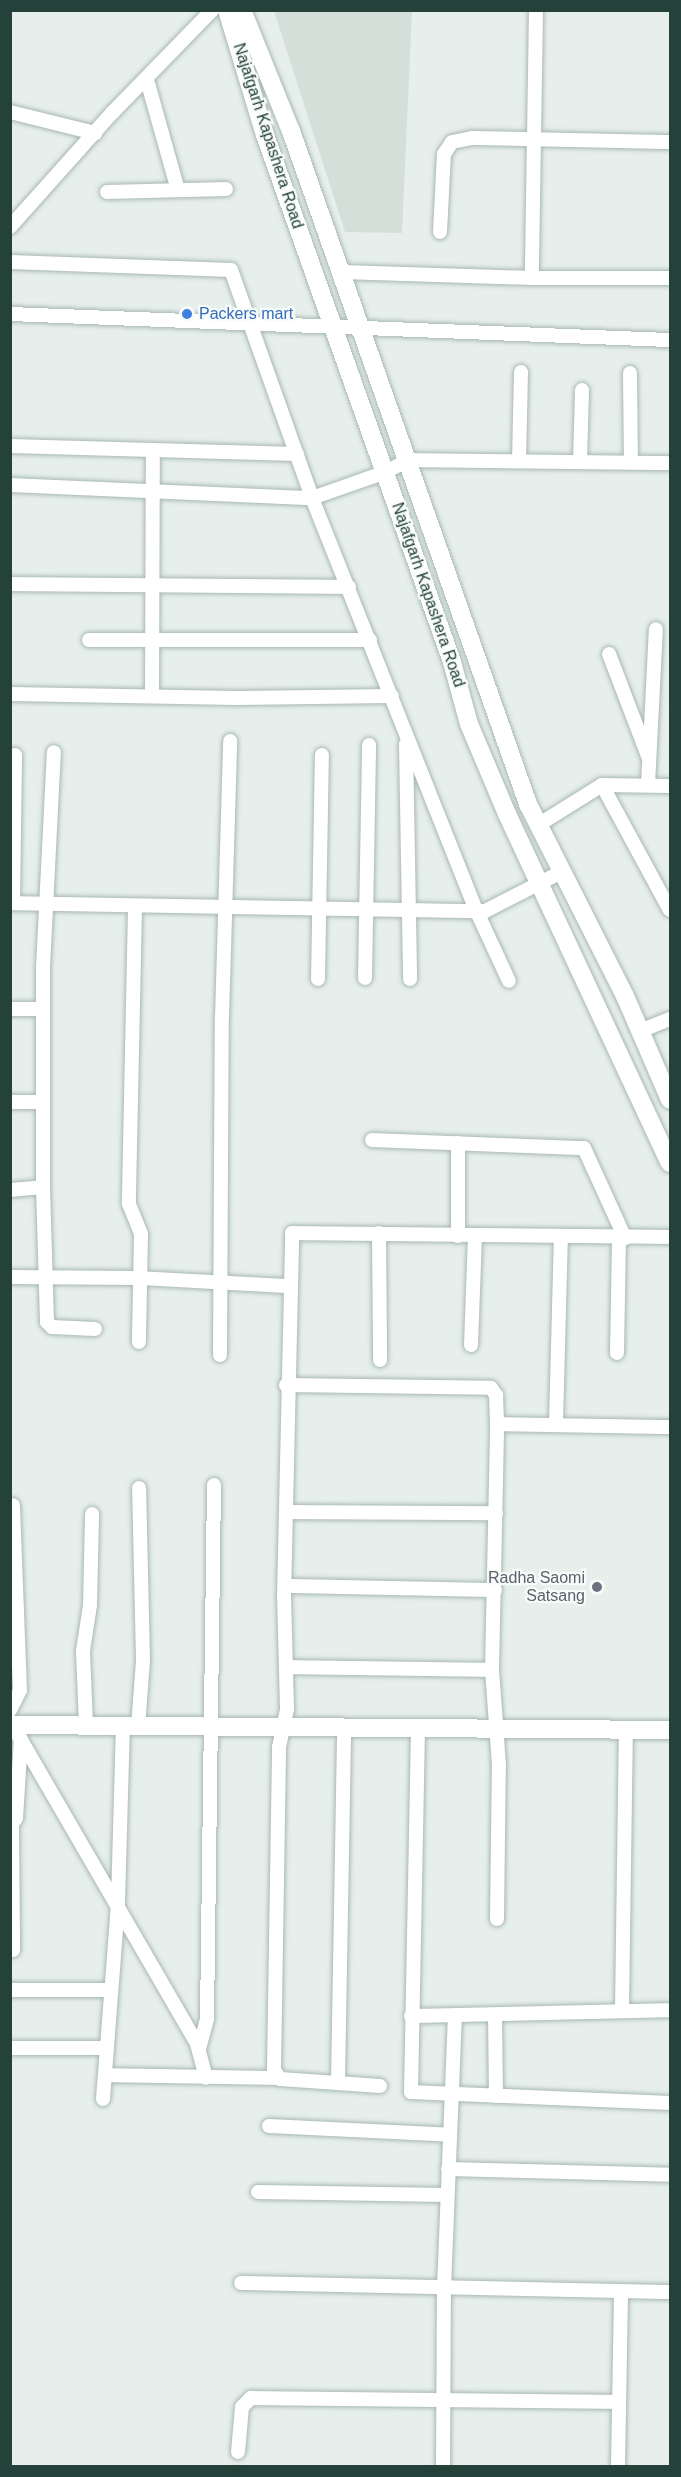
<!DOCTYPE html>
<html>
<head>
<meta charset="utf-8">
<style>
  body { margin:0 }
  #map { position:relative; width:681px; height:2477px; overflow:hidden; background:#e6efeb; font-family:Arial,sans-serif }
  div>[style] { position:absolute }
  .built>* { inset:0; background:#d4dfda }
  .roads { filter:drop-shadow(0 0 2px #a8b8b2) drop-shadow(0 0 2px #a8b8b2) }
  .street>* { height:14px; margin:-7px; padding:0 7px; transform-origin:7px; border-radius:7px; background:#fff }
  .secondary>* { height:18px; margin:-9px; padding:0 9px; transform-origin:9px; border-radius:9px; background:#fff }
  .dots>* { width:16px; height:16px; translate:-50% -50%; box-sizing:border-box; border:3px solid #f7fbf9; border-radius:50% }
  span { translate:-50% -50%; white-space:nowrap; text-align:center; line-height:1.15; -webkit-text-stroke:4.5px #f7fbf9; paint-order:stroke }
  .street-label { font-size:16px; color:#24423a }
  .shop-label { font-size:16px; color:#366cbe }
  .left { translate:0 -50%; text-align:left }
  .worship-label { font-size:16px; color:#5b616d }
  .right { translate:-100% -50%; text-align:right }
  .frame { position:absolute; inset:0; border:12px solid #24423a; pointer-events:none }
</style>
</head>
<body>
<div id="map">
  <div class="built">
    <div style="clip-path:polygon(274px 11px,412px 11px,402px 233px,345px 232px)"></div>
  </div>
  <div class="roads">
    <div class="street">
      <div style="left:536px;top:10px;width:268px;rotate:90.9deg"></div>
      <div style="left:532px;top:278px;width:138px"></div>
      <div style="left:147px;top:80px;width:114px;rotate:74.3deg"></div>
      <div style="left:10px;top:112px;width:88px;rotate:13.9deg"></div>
      <div style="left:107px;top:192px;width:119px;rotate:-1.4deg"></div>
      <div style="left:10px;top:227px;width:153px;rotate:-48.2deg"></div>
      <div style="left:112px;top:113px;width:144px;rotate:-45.8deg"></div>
      <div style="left:440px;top:232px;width:78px;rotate:-87.1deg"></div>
      <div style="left:444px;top:154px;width:14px;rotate:-56deg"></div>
      <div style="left:452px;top:142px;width:20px;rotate:-11deg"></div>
      <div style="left:472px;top:138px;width:198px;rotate:1.2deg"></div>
      <div style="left:10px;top:262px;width:221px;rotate:2.1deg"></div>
      <div style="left:231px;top:270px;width:242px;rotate:70.4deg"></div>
      <div style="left:312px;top:498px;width:443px;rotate:68.3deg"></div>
      <div style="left:476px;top:910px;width:78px;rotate:65.1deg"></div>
      <div style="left:342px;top:272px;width:190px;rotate:1.8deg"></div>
      <div style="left:10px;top:314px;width:661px;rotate:2.26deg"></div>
      <div style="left:630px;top:373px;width:89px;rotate:89.4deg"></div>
      <div style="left:10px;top:446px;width:287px;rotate:1.6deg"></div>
      <div style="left:519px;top:461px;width:89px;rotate:-88.7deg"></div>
      <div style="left:580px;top:462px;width:72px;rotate:-88.4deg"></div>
      <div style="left:10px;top:485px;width:302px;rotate:2.5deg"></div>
      <div style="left:312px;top:498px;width:78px;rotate:-19.4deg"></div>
      <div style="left:386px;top:472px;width:25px;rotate:-29deg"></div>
      <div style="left:408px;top:460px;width:262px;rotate:0.7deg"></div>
      <div style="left:10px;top:584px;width:339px;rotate:0.5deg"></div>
      <div style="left:89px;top:640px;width:281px"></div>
      <div style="left:609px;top:654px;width:109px;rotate:69.1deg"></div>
      <div style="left:10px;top:694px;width:227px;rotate:1deg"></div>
      <div style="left:237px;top:698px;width:155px;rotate:-0.7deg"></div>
      <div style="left:152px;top:696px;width:244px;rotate:-89.8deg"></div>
      <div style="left:406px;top:744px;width:235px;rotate:89deg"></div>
      <div style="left:602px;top:785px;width:142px;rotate:61.5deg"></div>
      <div style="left:648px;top:785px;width:156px;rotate:-87.1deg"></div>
      <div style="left:538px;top:825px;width:75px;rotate:-32deg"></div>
      <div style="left:602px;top:785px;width:68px;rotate:0.8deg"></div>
      <div style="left:10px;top:903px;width:475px;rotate:1deg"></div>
      <div style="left:485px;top:911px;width:88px;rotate:-27.1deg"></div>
      <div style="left:13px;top:903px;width:148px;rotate:-89.2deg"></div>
      <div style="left:135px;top:908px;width:296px;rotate:91.2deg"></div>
      <div style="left:129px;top:1204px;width:32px;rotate:68deg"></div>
      <div style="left:141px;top:1234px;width:108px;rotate:91.1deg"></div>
      <div style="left:365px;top:978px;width:233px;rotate:-89deg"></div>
      <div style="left:318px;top:979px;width:224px;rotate:-89deg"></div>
      <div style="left:10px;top:1009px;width:33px"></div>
      <div style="left:640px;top:1031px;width:32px;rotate:-22deg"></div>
      <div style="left:10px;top:1102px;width:33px"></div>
      <div style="left:372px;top:1140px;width:212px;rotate:2.2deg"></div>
      <div style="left:584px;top:1148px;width:99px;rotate:65.5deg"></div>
      <div style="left:43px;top:1187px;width:135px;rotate:88.3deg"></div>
      <div style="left:47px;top:1322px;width:7px;rotate:45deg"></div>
      <div style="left:52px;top:1327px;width:43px;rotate:2.7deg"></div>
      <div style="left:10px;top:1190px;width:33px;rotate:-5deg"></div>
      <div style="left:43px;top:1187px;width:220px;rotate:-90deg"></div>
      <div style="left:43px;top:967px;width:215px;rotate:-87.1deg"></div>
      <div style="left:379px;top:1233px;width:127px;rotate:89.5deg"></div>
      <div style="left:458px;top:1236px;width:93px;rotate:-90deg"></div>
      <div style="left:10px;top:1277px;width:129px;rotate:0.4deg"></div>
      <div style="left:139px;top:1278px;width:149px;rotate:3.1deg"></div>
      <div style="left:471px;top:1345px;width:109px;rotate:-87.9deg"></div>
      <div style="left:617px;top:1353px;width:115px;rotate:-89deg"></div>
      <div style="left:220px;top:1355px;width:338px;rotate:-89.7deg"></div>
      <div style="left:222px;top:1017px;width:276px;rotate:-88.3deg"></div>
      <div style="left:286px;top:1385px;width:205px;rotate:0.8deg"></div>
      <div style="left:491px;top:1388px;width:9px;rotate:54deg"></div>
      <div style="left:496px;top:1395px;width:29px;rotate:88deg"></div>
      <div style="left:556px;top:1423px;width:185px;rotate:-88.5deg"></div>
      <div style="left:286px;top:1512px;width:210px;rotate:0.3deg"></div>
      <div style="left:287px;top:1586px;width:208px;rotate:1.1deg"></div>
      <div style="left:286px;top:1667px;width:206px;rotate:0.8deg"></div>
      <div style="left:10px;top:1710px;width:22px;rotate:-63deg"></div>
      <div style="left:20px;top:1690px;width:185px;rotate:-92.2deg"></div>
      <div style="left:10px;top:1721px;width:373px;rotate:59.9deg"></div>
      <div style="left:197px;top:2044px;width:35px;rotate:75deg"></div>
      <div style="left:86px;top:1726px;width:75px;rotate:-92.3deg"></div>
      <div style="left:83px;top:1651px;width:47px;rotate:-81.3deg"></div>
      <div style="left:90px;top:1605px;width:91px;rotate:-88.7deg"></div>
      <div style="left:138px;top:1727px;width:67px;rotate:-85.7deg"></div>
      <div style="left:143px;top:1660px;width:172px;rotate:-91.3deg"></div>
      <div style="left:418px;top:1729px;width:363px;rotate:91.1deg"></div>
      <div style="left:411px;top:2092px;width:259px;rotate:2.4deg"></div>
      <div style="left:12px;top:1826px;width:124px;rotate:89.5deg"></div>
      <div style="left:10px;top:1827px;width:11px;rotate:-56deg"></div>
      <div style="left:16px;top:1818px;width:79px;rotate:-86.4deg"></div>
      <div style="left:497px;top:1919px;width:154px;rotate:-89.3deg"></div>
      <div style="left:499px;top:1765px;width:95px;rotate:-94.2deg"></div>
      <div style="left:492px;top:1670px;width:246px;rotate:-88.8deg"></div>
      <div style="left:497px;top:1424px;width:173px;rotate:1deg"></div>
      <div style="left:10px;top:1990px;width:101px"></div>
      <div style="left:622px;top:2009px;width:279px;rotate:-89.2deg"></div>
      <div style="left:495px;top:2015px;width:81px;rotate:89.3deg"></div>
      <div style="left:411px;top:2016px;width:259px;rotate:-1.3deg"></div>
      <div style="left:10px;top:2048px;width:97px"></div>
      <div style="left:199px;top:2049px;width:31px;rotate:-75deg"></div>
      <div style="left:207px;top:2019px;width:534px;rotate:-89.25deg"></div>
      <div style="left:105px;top:2075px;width:172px;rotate:1deg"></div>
      <div style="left:338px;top:2081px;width:352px;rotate:-89deg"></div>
      <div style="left:380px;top:2086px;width:100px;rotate:-176deg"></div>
      <div style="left:280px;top:2079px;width:11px;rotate:-124deg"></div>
      <div style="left:274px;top:2070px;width:323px;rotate:-89.1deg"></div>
      <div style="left:279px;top:1747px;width:39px;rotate:-78deg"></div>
      <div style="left:287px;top:1709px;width:112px;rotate:-91.5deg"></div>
      <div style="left:284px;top:1597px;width:364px;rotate:-88.7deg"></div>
      <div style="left:292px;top:1233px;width:378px;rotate:0.6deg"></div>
      <div style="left:103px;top:2099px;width:198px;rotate:-85.6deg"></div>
      <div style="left:118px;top:1902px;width:176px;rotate:-88.4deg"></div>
      <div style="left:269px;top:2126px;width:181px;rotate:2.8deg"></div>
      <div style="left:448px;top:2169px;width:222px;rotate:1.5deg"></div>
      <div style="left:258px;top:2192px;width:189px;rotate:0.9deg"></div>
      <div style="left:241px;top:2283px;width:429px;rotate:1.2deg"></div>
      <div style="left:238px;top:2452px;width:45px;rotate:-84.9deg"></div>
      <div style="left:242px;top:2407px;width:13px;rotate:-45deg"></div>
      <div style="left:251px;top:2398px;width:368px;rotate:0.6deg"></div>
      <div style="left:443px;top:2466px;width:178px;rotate:-89.7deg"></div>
      <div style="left:444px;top:2288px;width:273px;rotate:-87.7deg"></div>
      <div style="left:618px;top:2466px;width:173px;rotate:-89deg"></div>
    </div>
    <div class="secondary">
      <div style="left:227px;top:10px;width:131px;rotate:73.1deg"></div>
      <div style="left:265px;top:135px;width:559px;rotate:70.46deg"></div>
      <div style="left:452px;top:662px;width:64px;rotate:74.7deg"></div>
      <div style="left:469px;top:724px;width:98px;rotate:67.1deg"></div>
      <div style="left:507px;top:814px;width:385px;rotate:65deg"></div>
      <div style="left:242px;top:10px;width:131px;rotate:68deg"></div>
      <div style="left:291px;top:131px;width:714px;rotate:70.6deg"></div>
      <div style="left:528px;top:804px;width:215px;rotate:63.2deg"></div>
      <div style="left:625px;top:996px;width:113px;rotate:66.6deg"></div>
      <div style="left:10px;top:1725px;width:660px;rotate:0.43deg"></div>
    </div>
  </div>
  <div class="dots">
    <div style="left:187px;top:314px;background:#3f7fe0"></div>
    <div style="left:597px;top:1587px;background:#6b7280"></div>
  </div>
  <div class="street-label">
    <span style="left:268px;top:136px;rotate:72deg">Najafgarh Kapashera Road</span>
    <span style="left:428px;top:595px;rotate:71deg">Najafgarh Kapashera Road</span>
  </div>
  <div class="shop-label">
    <span class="left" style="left:199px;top:314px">Packers mart</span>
  </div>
  <div class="worship-label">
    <span class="right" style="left:585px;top:1587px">Radha Saomi<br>Satsang</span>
  </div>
  <div class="frame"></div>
</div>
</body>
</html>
